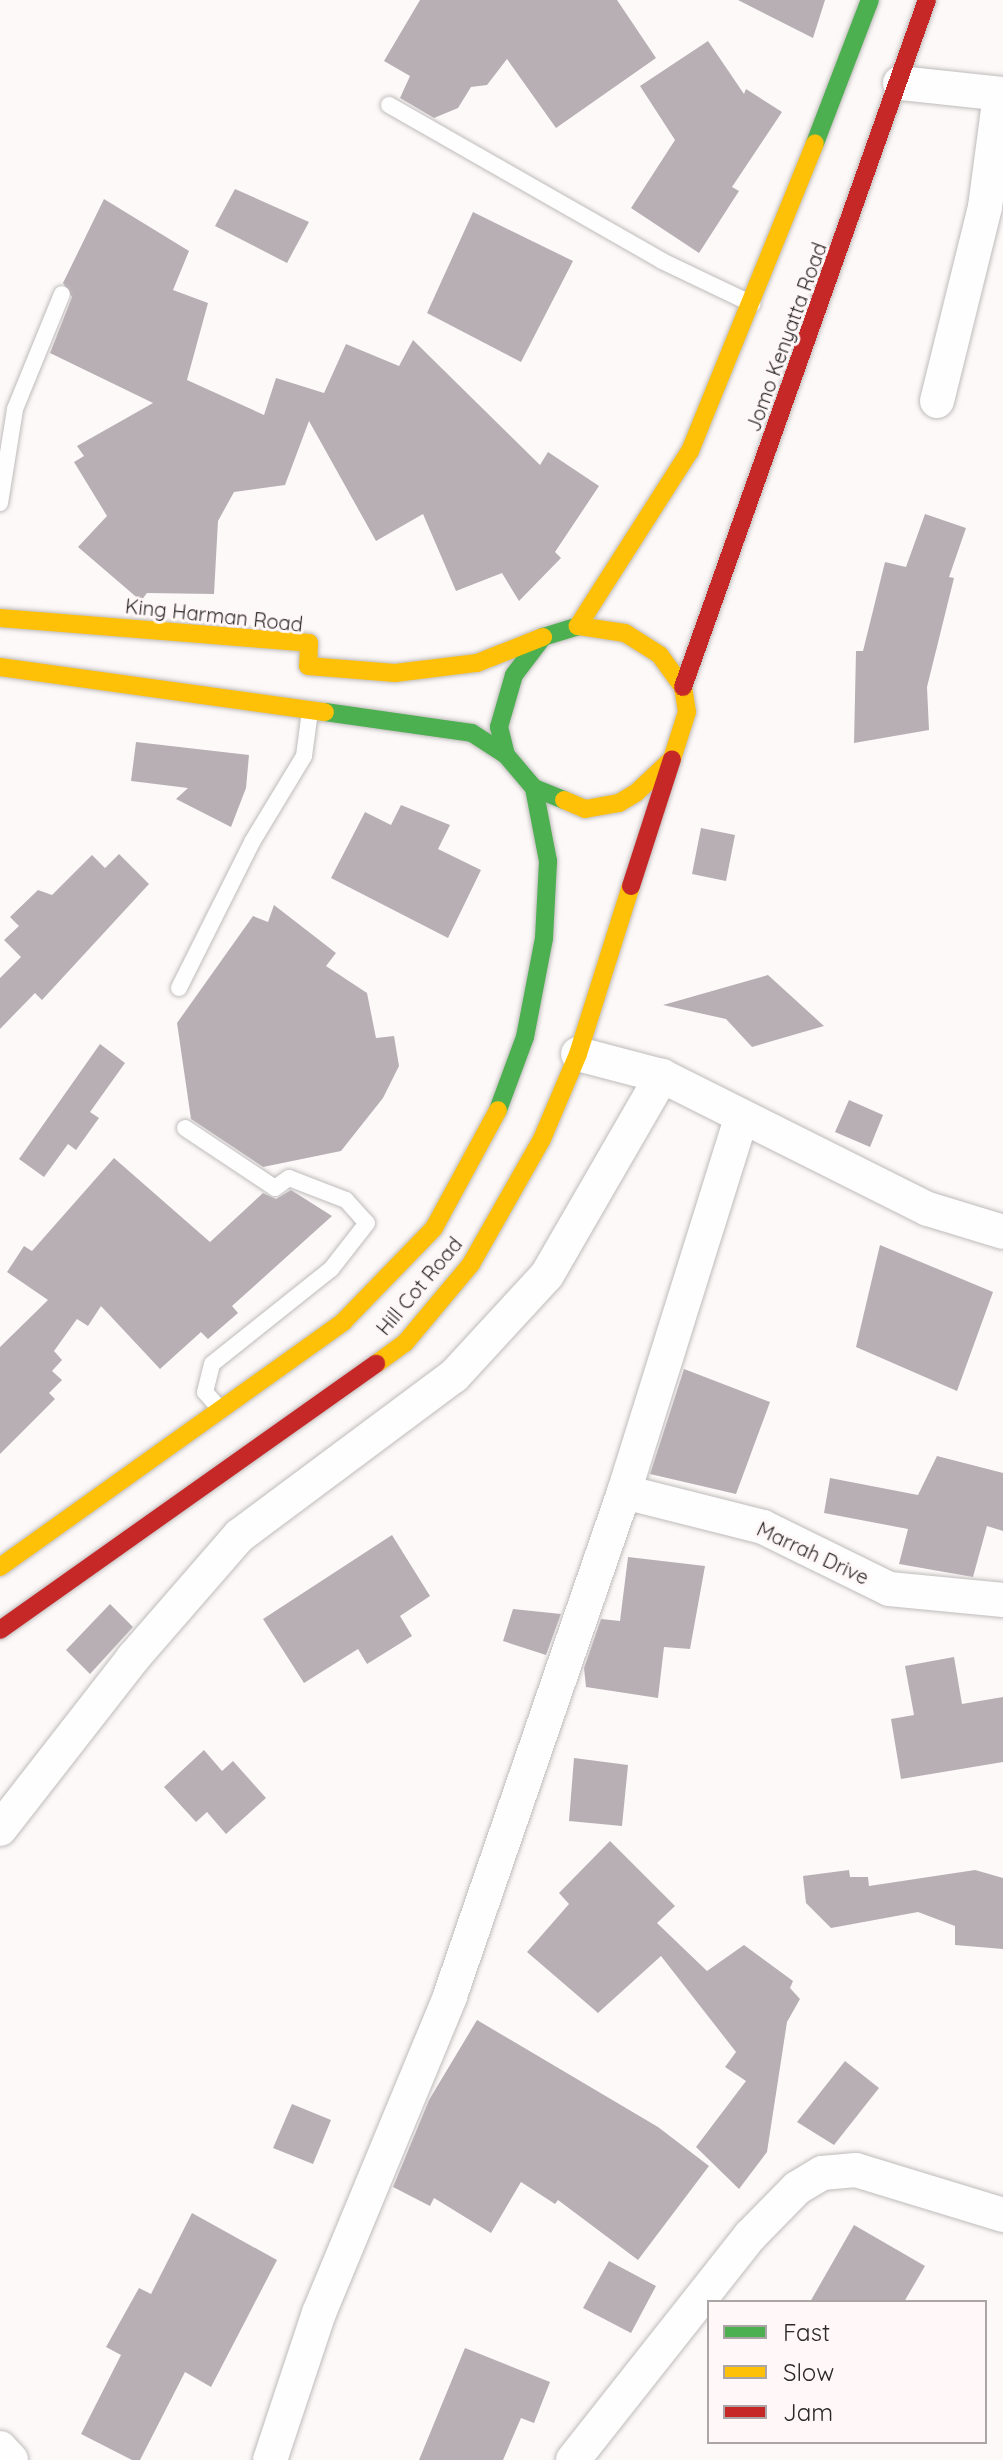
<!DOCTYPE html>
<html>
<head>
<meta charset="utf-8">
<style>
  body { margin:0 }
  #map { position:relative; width:1003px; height:2460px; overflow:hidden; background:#fdf9f9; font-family:Quicksand,sans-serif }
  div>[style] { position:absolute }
  .building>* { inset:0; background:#b8afb4 }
  .roads { filter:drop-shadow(0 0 2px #bfbbbb) drop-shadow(0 0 2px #bfbbbb) }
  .lane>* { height:16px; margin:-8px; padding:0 8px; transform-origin:8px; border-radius:8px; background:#fffefe }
  .street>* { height:34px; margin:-17px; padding:0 17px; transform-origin:17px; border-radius:17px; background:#fffefe }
  .fast>* { height:18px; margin:-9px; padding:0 9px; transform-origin:9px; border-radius:9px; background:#4caf50 }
  .slow>* { height:18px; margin:-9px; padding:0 9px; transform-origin:9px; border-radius:9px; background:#ffc107 }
  .jam>* { height:18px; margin:-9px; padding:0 9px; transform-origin:9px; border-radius:9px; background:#c62828 }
  span { translate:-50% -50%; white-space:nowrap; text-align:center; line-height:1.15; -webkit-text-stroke:6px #fff7f8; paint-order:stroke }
  .street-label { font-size:20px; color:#2c292a }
  .legend { position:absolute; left:707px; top:2300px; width:280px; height:144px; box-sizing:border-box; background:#fff7f8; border:2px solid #aba5a6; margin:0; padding:10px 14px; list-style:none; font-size:24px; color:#2c292a }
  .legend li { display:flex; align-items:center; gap:16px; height:40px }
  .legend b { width:40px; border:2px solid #aba5a6 }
</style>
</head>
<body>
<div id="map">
  <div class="building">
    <div style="clip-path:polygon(420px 0,617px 0,656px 58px,556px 128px,507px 59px,487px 85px,471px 87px,458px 108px,434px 118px,400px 98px,410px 76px,384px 61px)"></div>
    <div style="clip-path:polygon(738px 0,825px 0,813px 38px)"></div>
    <div style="clip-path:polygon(708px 41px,744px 94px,746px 89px,782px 112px,732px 187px,739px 191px,699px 253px,631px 208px,675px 140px,640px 86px)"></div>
    <div style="clip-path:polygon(235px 189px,309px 222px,287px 263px,215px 226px)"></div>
    <div style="clip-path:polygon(104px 199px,189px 251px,173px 290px,208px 303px,187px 380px,264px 415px,276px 378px,324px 393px,346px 344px,399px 366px,413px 340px,540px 465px,548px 452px,599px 486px,555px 552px,561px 558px,519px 601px,502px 573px,456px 591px,423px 514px,376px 541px,309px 421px,285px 485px,234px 492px,218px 521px,214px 594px,147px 593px,141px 601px,78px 547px,107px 516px,74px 462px,84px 456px,77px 446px,153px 403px,50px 353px,72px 297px,63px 283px)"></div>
    <div style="clip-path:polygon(473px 212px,573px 261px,521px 362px,427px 313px)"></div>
    <div style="clip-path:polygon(925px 514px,966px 528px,949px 577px,954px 578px,927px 687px,929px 730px,854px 743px,856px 651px,863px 651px,885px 562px,906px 567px)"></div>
    <div style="clip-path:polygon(136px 742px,249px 755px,246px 788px,231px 827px,176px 799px,188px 788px,131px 781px)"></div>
    <div style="clip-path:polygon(401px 805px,450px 825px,438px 849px,481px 870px,448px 938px,331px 878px,365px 812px,391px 825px)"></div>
    <div style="clip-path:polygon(701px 828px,735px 835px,726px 881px,692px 874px)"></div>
    <div style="clip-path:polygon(119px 854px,149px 884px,42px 1000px,35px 993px,0 1029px,0 978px,21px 957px,4px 940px,19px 926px,10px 917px,38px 890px,52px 895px,92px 855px,105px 868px)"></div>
    <div style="clip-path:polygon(274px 905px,336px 953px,326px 966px,367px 993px,376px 1038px,394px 1036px,399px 1066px,383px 1098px,341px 1151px,263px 1167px,191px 1119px,177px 1023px,253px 916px,268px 922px)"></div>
    <div style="clip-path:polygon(768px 975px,824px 1026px,752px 1047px,726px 1019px,663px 1005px)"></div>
    <div style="clip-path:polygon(100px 1044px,125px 1063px,90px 1112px,99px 1118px,76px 1150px,68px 1144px,44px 1177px,19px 1159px)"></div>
    <div style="clip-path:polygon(849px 1100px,883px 1115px,870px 1147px,835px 1132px)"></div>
    <div style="clip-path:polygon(114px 1158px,210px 1242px,263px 1193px,276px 1199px,291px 1190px,332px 1216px,232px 1306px,238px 1313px,208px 1339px,201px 1332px,160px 1369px,101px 1306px,88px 1326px,77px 1319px,54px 1351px,62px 1360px,52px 1371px,62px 1380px,49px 1393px,55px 1399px,0 1454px,0 1347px,48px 1300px,7px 1272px,24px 1246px,32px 1251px)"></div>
    <div style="clip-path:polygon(880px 1245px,993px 1292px,957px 1391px,856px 1347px)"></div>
    <div style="clip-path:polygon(684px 1369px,770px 1402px,736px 1494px,650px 1474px)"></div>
    <div style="clip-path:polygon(937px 1456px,1003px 1473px,1003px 1531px,987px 1526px,973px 1577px,899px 1564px,908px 1529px,824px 1513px,830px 1478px,918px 1495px)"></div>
    <div style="clip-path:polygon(392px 1535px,430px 1596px,400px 1616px,412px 1636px,367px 1664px,358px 1649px,304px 1683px,263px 1619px)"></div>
    <div style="clip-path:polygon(628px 1557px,705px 1566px,690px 1649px,664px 1647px,658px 1698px,586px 1687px,584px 1668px,601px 1619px,620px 1621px)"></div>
    <div style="clip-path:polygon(110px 1604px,133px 1627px,90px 1674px,66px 1650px)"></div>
    <div style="clip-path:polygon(513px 1609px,561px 1614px,546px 1655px,503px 1641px)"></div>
    <div style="clip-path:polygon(954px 1657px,962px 1704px,1003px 1697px,1003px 1762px,901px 1779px,891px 1719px,914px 1715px,905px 1666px)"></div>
    <div style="clip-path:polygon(204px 1750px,222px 1771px,233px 1761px,266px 1798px,226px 1834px,207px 1812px,196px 1822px,164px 1787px)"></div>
    <div style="clip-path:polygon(574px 1758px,628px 1765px,622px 1826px,569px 1821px)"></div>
    <div style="clip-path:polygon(610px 1841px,675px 1906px,657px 1923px,707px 1971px,744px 1945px,793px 1981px,790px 1988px,800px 1999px,787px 2022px,767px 2152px,739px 2189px,696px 2147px,746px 2081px,725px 2067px,736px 2052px,661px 1956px,598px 2013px,527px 1952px,569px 1904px,559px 1893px)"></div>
    <div style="clip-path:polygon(849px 1870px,850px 1877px,868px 1877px,869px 1886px,975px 1870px,1003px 1878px,1003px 1949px,955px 1945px,955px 1926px,918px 1912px,831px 1928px,806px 1903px,803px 1876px)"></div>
    <div style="clip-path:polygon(477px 2020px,658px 2127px,709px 2166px,638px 2260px,558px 2200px,555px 2204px,521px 2182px,491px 2233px,434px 2198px,430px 2206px,393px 2187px,429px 2100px)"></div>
    <div style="clip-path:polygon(845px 2061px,879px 2088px,834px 2145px,797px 2122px)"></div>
    <div style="clip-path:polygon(292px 2104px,331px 2120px,313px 2164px,273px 2148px)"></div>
    <div style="clip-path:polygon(192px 2213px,277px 2260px,211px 2387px,185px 2372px,140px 2460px,132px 2460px,81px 2434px,121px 2355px,106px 2347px,139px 2288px,151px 2294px)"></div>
    <div style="clip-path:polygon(854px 2225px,925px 2266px,904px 2302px,810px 2302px)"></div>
    <div style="clip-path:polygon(609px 2261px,656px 2286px,631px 2333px,583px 2308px)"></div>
    <div style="clip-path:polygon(465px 2348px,550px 2382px,534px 2423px,521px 2418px,503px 2460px,419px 2460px)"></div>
  </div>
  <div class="roads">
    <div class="lane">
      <div style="left:389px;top:105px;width:314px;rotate:29.7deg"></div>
      <div style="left:662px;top:261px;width:100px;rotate:25.5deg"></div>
      <div style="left:0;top:503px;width:95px;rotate:-80.9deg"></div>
      <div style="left:15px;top:409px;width:124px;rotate:-67.8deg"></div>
      <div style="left:179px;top:988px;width:163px;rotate:-63.4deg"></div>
      <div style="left:252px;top:842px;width:100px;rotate:-58.8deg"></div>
      <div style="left:304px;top:756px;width:45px;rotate:-82.4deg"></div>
      <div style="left:185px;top:1128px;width:108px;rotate:33.7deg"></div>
      <div style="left:275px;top:1188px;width:17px;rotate:-36deg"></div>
      <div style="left:289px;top:1178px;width:61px;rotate:21.1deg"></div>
      <div style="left:346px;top:1200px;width:31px;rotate:48deg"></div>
      <div style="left:367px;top:1223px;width:58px;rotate:128deg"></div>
      <div style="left:331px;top:1269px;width:152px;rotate:141.4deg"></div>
      <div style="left:212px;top:1364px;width:29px;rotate:104deg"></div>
      <div style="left:205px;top:1392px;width:21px;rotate:49deg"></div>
    </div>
    <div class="street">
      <div style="left:900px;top:83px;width:104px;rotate:6.1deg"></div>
      <div style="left:937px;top:401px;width:200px;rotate:-76.1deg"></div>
      <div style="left:985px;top:207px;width:114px;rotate:-82.4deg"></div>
      <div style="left:578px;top:1054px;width:87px;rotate:14.7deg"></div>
      <div style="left:662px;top:1076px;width:297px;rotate:26.6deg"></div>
      <div style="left:928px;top:1209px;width:78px;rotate:17deg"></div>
      <div style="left:624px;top:1492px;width:143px;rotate:14.1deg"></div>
      <div style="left:763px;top:1527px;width:140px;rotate:26.2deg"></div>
      <div style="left:889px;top:1589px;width:115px;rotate:5.5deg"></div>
      <div style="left:0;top:1829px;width:217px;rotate:-52.1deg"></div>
      <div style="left:133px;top:1658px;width:162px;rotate:-49deg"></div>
      <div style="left:239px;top:1536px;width:268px;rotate:-36.7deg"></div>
      <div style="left:454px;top:1376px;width:137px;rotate:-47.4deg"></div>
      <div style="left:547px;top:1275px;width:230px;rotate:-60deg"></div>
      <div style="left:0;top:2448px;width:16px;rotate:47deg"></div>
      <div style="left:270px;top:2460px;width:155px;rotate:-71.6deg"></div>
      <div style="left:319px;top:2313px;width:343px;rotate:-67.5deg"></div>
      <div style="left:450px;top:1996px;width:533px;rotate:-70.95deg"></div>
      <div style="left:624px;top:1492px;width:391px;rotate:-72.6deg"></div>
      <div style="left:573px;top:2460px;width:285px;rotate:-51.7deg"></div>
      <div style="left:750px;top:2236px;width:67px;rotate:-45.6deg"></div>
      <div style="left:797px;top:2188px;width:29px;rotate:-31deg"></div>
      <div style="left:822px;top:2173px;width:34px;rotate:-5deg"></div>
      <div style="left:856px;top:2170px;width:154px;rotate:17deg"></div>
    </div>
    <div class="fast">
      <div style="left:815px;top:143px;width:153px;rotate:-69deg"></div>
      <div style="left:325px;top:712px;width:148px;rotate:8.1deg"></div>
      <div style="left:472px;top:733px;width:40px;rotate:32.9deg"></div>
      <div style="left:564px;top:800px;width:32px;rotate:-158deg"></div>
      <div style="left:534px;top:788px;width:43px;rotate:-130.3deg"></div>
      <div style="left:506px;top:755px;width:29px;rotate:-104deg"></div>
      <div style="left:499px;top:727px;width:54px;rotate:-73.9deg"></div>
      <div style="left:514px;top:675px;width:48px;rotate:-52.7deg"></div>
      <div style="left:543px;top:637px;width:37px;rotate:-17deg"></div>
      <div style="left:498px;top:1110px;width:78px;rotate:-69.7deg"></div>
      <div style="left:525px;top:1037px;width:101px;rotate:-79.1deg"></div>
      <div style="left:544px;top:938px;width:77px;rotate:-87deg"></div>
      <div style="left:548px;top:861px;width:74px;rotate:-100.9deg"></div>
    </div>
    <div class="slow">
      <div style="left:0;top:618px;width:310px;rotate:4.6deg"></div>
      <div style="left:309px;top:643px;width:23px;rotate:92deg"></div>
      <div style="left:308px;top:666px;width:87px;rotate:4.6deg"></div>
      <div style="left:395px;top:673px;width:83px;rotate:-7deg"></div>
      <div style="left:477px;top:663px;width:71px;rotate:-21.5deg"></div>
      <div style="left:578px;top:626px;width:208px;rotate:-57.4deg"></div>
      <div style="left:690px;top:451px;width:332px;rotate:-67.9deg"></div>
      <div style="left:0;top:667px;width:328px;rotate:7.9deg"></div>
      <div style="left:564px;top:800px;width:23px;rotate:23deg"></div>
      <div style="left:585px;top:809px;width:35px;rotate:-10deg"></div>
      <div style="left:619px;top:803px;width:21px;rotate:-31deg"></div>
      <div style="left:637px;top:792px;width:48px;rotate:-43.3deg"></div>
      <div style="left:672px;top:759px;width:49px;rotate:-72.3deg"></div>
      <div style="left:687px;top:712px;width:25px;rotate:-99deg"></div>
      <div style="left:683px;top:687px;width:39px;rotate:-126deg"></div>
      <div style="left:660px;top:655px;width:41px;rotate:-147.8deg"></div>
      <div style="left:625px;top:633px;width:48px;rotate:-171.5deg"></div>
      <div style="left:376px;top:1364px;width:36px;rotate:-36deg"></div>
      <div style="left:405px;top:1343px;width:103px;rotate:-50.1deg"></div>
      <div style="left:471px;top:1264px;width:144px;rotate:-60.4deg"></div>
      <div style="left:542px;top:1139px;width:92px;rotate:-67deg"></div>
      <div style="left:578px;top:1054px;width:176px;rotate:-72.5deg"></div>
      <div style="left:0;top:1567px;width:422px;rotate:-35.5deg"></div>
      <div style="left:343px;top:1322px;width:131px;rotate:-45.9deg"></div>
      <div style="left:434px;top:1228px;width:134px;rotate:-61.5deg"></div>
    </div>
    <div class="jam">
      <div style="left:683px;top:687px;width:729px;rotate:-70.45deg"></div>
      <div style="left:631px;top:886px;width:133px;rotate:-72.1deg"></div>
      <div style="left:0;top:1630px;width:461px;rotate:-35.3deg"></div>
    </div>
  </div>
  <div class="street-label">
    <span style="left:786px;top:337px;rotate:-70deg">Jomo Kenyatta Road</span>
    <span style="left:214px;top:615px;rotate:6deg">King Harman Road</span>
    <span style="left:419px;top:1286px;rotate:-50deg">Hill Cot Road</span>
    <span style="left:813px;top:1553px;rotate:25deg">Marrah Drive</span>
  </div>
  <ul class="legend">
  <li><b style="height:10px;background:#4caf50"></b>Fast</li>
  <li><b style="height:10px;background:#ffc107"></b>Slow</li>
  <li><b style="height:10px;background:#c62828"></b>Jam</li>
  </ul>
</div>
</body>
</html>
